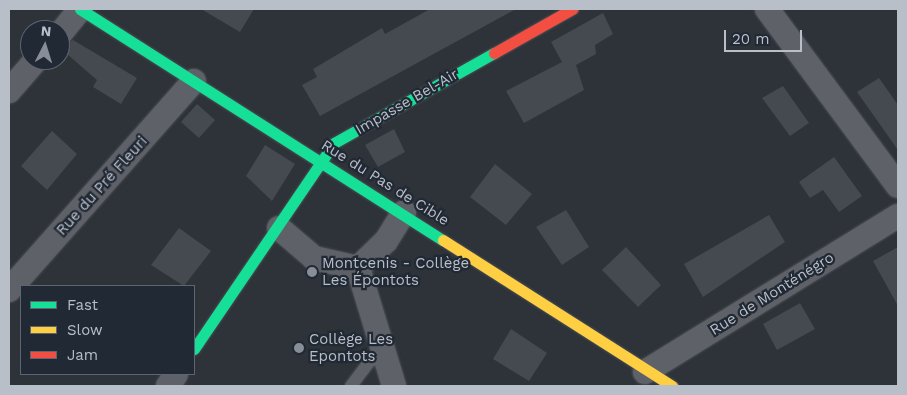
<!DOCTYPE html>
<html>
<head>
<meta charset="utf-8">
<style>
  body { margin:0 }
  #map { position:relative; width:907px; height:395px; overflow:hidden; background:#2d3339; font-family:"Work Sans",sans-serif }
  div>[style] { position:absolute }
  .building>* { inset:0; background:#454a50 }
  .roads { filter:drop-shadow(0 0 1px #4b4f54) drop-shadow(0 0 1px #4b4f54) }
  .lane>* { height:12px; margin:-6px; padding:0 6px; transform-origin:6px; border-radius:6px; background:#5e6167 }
  .street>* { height:24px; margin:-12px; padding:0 12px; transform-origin:12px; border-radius:12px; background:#5e6167 }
  .fast>* { height:11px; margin:-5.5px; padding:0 5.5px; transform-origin:5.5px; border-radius:5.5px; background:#16e098 }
  .slow>* { height:11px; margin:-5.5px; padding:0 5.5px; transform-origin:5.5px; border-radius:5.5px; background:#ffcf43 }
  .jam>* { height:11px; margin:-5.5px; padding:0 5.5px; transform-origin:5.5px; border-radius:5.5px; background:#f24e42 }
  .dots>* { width:14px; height:14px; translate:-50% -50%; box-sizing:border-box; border:2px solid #212934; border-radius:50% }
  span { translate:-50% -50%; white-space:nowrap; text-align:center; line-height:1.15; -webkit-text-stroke:4.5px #212934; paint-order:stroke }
  .street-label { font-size:15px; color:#b9bfc9 }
  .poi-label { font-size:15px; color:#b9bfc9 }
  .left { translate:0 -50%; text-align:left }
  .frame { position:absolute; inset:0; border:10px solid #b9bfc9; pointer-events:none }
  .legend { position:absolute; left:20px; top:285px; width:175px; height:90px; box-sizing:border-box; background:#212934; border:1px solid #5e6570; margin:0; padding:6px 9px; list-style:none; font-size:15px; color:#b9bfc9 }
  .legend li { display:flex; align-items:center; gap:10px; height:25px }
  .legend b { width:25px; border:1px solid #5e6570 }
  .north { position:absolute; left:20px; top:20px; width:50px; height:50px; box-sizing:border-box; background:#212934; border:1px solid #5e6570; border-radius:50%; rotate:5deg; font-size:14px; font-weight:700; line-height:20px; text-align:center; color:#b9bfc9 }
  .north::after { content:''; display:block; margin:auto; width:18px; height:22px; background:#888e97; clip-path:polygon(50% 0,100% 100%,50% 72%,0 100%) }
  .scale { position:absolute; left:724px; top:30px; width:78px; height:22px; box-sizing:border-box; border:2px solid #b9bfc9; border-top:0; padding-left:6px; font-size:15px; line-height:18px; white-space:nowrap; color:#b9bfc9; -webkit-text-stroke:4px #212934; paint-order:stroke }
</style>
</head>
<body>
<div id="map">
  <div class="building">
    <div style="clip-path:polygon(201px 9px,254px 9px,240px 32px)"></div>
    <div style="clip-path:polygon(430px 9px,516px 9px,320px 116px,302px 85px,317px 77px,313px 69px,382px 28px,385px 34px)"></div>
    <div style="clip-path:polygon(603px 13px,613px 34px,595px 45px,596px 54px,576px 65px,584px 90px,524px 123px,506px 91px,562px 62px,551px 42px)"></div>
    <div style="clip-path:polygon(73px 40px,137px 78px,121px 104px,93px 87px,97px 80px,60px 48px)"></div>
    <div style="clip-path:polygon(879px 78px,898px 105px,898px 150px,857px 92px)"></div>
    <div style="clip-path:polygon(783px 86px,809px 123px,790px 136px,762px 98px)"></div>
    <div style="clip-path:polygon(197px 104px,215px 120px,199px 138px,181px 122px)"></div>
    <div style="clip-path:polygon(394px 129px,405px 152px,378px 167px,365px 145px)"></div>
    <div style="clip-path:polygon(52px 131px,77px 154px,47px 190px,21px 166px)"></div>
    <div style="clip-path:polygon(265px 145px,295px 164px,272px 201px,246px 176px)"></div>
    <div style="clip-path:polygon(834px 157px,862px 196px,839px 212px,823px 190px,810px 198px,799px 182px)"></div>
    <div style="clip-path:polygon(495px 164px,532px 194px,506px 225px,470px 197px)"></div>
    <div style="clip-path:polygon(566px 210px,589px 247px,562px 265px,536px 227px)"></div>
    <div style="clip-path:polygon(769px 215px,785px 242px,703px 297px,684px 264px)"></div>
    <div style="clip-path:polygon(179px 228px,211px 251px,184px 286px,151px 265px)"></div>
    <div style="clip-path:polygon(626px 247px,661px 285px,638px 307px,602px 270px)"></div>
    <div style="clip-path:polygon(898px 247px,898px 306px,873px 261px)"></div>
    <div style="clip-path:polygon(800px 303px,815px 329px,777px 350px,763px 324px)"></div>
    <div style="clip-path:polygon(511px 329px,547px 353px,529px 381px,493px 359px)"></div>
  </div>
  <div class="roads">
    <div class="lane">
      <div style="left:351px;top:386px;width:31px;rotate:-53deg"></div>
      <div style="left:370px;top:361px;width:15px;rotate:-20deg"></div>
    </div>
    <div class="street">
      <div style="left:767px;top:9px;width:220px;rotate:53.5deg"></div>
      <div style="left:60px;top:34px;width:32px;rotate:-51deg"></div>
      <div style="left:9px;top:91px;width:41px;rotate:-48.9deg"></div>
      <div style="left:279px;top:228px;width:46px;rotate:40.6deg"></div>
      <div style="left:314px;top:258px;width:45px;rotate:12.8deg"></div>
      <div style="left:358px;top:268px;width:123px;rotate:73deg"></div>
      <div style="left:358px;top:268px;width:39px;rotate:-44deg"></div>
      <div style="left:386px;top:241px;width:34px;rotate:-58deg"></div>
      <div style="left:9px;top:290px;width:279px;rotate:-48.5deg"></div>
      <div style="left:645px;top:372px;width:297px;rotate:-31.7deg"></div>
      <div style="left:168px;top:386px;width:14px;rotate:-56deg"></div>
    </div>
    <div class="fast">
      <div style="left:80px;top:9px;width:430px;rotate:32.5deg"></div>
      <div style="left:194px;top:349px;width:249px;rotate:-55.8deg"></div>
      <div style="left:334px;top:143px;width:184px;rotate:-29.4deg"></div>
    </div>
    <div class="slow">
      <div style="left:443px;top:240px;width:272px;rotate:32.5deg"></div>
    </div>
    <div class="jam">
      <div style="left:494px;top:53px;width:90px;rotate:-29.4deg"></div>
    </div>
  </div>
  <div class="dots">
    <div style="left:312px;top:272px;background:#888e97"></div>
    <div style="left:299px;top:348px;background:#888e97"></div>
  </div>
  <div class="street-label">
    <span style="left:407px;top:102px;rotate:-30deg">Impasse Bel-Air</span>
    <span style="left:385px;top:183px;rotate:32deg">Rue du Pas de Cible</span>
    <span style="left:102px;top:186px;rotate:-48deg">Rue du Pré Fleuri</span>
    <span style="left:772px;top:294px;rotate:-32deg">Rue de Monténégro</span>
  </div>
  <div class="poi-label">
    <span class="left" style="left:322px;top:272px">Montcenis - Collège<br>Les Épontots</span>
    <span class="left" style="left:309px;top:348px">Collège Les<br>Epontots</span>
  </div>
  <div class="frame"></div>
  <ul class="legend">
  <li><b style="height:6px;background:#16e098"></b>Fast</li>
  <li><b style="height:6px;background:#ffcf43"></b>Slow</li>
  <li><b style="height:6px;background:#f24e42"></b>Jam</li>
  </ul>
  <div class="north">N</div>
  <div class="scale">20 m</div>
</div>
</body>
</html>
